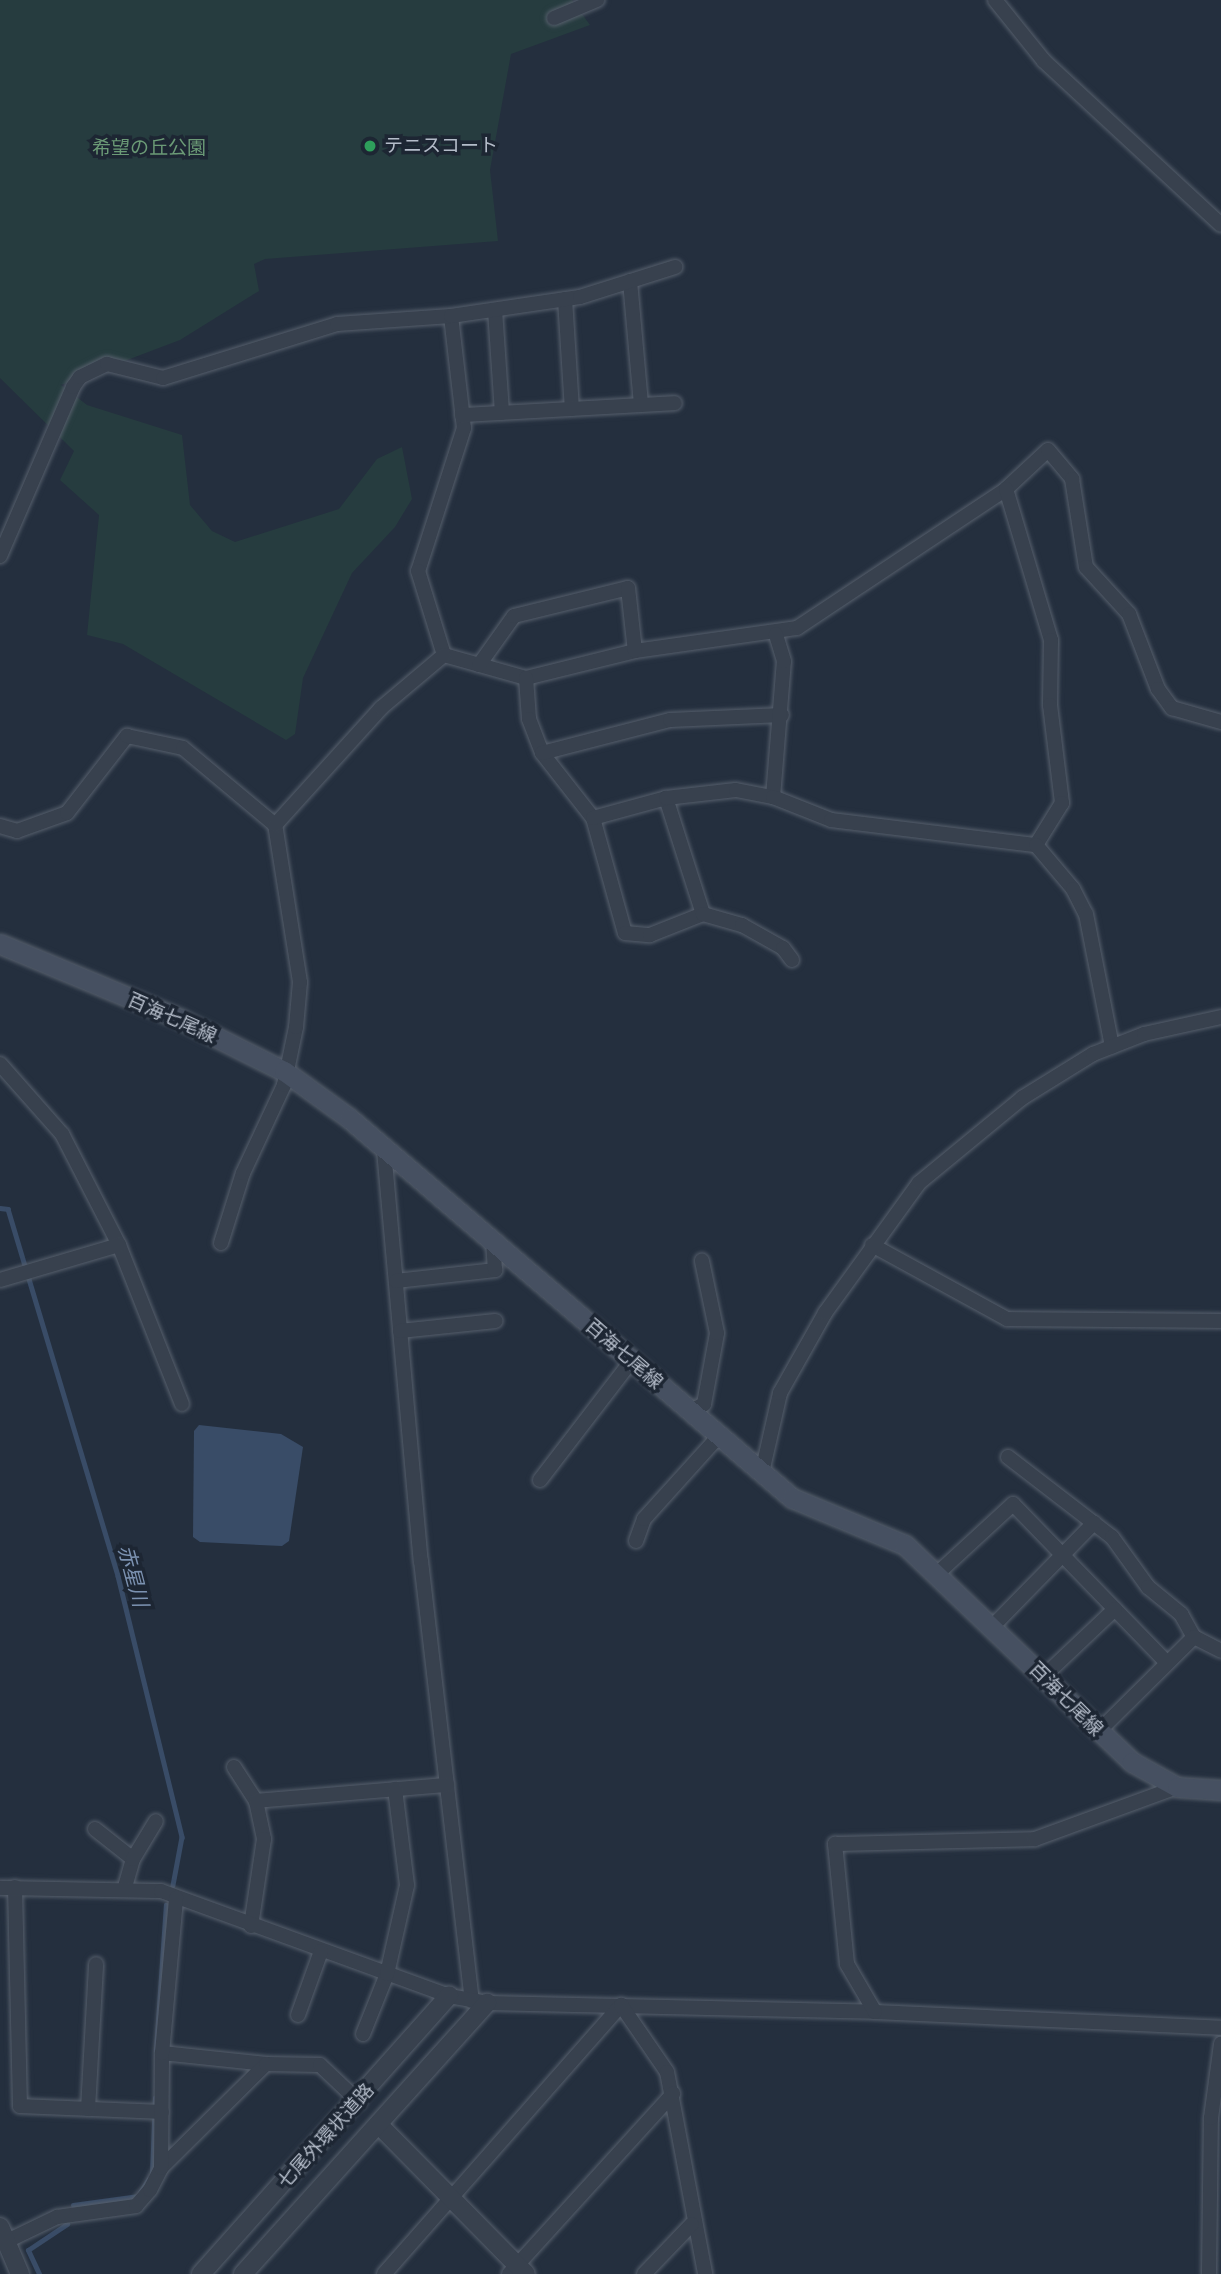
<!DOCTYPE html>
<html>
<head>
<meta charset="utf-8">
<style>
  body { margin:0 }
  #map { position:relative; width:1221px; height:2274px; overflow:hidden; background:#242f3e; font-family:"Work Sans","Noto Sans JP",sans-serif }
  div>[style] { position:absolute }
  .green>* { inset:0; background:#263c3f }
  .water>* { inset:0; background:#394c67 }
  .stream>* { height:4.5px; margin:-2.25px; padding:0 2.25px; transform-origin:2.25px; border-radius:2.25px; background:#394c67 }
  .roads { filter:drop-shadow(0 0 2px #565f6c) drop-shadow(0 0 2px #565f6c) }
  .minor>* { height:14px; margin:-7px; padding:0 7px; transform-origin:7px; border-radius:7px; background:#38414e }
  .tertiary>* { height:18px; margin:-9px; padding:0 9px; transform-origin:9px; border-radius:9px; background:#38414e }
  .secondary>* { height:19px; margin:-9.5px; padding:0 9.5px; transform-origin:9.5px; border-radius:9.5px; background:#465061 }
  .dots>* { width:19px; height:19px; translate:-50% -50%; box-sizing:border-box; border:4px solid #1d2633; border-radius:50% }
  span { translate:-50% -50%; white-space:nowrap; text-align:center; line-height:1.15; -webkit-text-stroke:7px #1d2633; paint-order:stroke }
  .poi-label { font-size:19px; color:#b4bcc9 }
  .left { translate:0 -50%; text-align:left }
  .park-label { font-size:19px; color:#6b9a76 }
  .street-label { font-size:19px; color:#b4bcc9 }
  .water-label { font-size:21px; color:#7c92b1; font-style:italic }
</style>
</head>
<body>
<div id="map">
  <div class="green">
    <div style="clip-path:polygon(0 0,572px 0,590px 25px,511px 54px,490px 170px,498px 241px,265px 259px,254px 264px,259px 291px,180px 340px,61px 385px,87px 405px,182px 435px,190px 505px,212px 531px,235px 542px,339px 509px,377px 459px,402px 447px,412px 499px,395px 527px,352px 573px,303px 678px,295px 734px,286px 740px,123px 644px,87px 635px,99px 515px,60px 480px,74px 451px,0 378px)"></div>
  </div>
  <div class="water">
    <div style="clip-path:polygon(199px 1425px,281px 1434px,303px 1447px,289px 1541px,282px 1546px,200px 1542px,193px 1537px,194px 1431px)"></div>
  </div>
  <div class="stream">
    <div style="left:0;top:1208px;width:8px;rotate:7deg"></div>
    <div style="left:8px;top:1209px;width:63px;rotate:73.3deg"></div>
    <div style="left:29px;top:1279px;width:310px;rotate:73.3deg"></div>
    <div style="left:118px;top:1576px;width:269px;rotate:76.2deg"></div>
    <div style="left:182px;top:1837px;width:49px;rotate:100.6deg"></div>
    <div style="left:156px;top:2050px;width:145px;rotate:-86.1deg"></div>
    <div style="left:152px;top:2173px;width:75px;rotate:-87.7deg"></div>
    <div style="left:73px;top:2205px;width:66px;rotate:-7.9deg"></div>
    <div style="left:138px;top:2196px;width:19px;rotate:-58deg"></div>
    <div style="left:39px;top:2274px;width:26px;rotate:-115deg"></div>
    <div style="left:28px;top:2250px;width:47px;rotate:-33.7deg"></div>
  </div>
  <div class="roads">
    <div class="minor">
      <div style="left:995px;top:0;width:78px;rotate:51.2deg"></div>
      <div style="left:1044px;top:61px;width:241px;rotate:42.8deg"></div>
      <div style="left:554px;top:18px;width:47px;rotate:-22.7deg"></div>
      <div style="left:630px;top:281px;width:124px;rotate:84.9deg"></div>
      <div style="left:565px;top:299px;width:110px;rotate:86.4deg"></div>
      <div style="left:495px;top:310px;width:103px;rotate:86.1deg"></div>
      <div style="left:451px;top:316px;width:113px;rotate:83.4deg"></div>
      <div style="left:464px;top:428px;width:150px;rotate:107.8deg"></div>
      <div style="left:418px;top:571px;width:88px;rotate:72.8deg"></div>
      <div style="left:444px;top:655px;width:85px;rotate:15.7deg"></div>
      <div style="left:526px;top:678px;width:112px;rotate:-13.9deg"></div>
      <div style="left:635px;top:651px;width:164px;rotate:-8.1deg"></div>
      <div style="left:797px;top:628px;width:251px;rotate:-33.6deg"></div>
      <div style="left:1006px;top:489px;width:57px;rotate:-42.9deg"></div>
      <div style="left:1048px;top:450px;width:38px;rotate:50deg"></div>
      <div style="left:1072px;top:479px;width:89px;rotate:81deg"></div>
      <div style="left:1086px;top:567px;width:64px;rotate:47.5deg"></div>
      <div style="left:1129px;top:614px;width:80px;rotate:68.9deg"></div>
      <div style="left:1158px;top:689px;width:24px;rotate:54deg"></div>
      <div style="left:1172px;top:708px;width:51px;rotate:15.9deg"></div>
      <div style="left:462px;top:415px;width:213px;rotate:-3.2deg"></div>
      <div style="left:1006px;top:489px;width:158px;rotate:73.4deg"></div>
      <div style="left:1051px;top:640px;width:65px;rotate:90.9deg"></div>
      <div style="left:1050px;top:705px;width:99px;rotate:83deg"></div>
      <div style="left:1062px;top:803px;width:49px;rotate:121.8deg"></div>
      <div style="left:0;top:556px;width:184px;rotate:-66.6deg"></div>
      <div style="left:73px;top:387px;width:12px;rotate:-55deg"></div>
      <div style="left:80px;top:377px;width:30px;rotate:-26deg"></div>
      <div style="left:107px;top:364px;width:58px;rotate:14deg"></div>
      <div style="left:163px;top:378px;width:182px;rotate:-17.2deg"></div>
      <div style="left:337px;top:324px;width:114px;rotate:-4deg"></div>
      <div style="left:451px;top:316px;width:130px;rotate:-8.4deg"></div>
      <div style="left:580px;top:297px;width:100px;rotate:-17.5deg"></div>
      <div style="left:479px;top:665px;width:60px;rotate:-54.5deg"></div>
      <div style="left:514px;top:616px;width:117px;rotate:-13.8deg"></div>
      <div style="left:628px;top:588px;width:63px;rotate:83.7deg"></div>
      <div style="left:526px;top:678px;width:41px;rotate:85.8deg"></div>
      <div style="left:529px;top:719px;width:36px;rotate:69deg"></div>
      <div style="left:542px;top:753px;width:83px;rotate:51.9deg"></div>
      <div style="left:593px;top:818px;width:119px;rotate:74.5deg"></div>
      <div style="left:625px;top:933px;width:25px;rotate:5deg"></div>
      <div style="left:650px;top:935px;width:57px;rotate:-21.6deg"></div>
      <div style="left:703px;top:914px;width:122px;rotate:-107.7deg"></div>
      <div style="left:542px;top:753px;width:132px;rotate:-14.5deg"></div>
      <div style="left:670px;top:720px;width:112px;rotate:-2.6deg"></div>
      <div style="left:773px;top:797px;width:136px;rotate:-85.4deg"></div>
      <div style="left:784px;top:661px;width:28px;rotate:-107deg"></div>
      <div style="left:593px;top:818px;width:76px;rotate:-15.3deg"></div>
      <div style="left:666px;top:798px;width:70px;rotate:-6.5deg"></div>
      <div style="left:736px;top:790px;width:38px;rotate:11deg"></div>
      <div style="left:773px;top:797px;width:62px;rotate:21.6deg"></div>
      <div style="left:831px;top:820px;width:207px;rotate:7deg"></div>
      <div style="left:1036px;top:845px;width:57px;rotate:49.9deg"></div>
      <div style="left:1073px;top:889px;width:28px;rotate:63deg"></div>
      <div style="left:1086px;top:914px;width:135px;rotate:78.9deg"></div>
      <div style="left:0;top:826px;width:18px;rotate:16deg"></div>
      <div style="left:17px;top:831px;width:53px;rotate:-19.8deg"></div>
      <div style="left:67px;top:813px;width:98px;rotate:-52.1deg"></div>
      <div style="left:127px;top:736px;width:57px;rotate:12.1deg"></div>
      <div style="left:183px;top:748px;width:120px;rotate:39.9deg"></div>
      <div style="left:703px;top:914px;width:41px;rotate:15.8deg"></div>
      <div style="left:742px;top:925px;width:47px;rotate:29.3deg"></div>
      <div style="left:783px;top:948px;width:15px;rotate:53deg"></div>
      <div style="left:0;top:1064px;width:94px;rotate:48.5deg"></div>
      <div style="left:62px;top:1134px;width:125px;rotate:62.8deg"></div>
      <div style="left:119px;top:1245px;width:171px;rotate:68.4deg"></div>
      <div style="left:384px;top:1150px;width:413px;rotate:84.9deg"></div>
      <div style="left:421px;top:1561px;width:443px;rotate:83.4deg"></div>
      <div style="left:221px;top:1243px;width:73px;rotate:-72.6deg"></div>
      <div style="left:243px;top:1173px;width:97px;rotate:-65deg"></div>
      <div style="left:284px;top:1085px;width:59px;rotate:-78.3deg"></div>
      <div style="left:296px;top:1027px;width:45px;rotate:-84.9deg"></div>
      <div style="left:300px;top:982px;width:159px;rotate:-99deg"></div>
      <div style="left:275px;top:825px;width:158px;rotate:-47.8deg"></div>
      <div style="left:381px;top:708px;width:82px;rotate:-40.1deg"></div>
      <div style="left:872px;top:1245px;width:154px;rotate:28.7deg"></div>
      <div style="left:1007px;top:1319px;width:214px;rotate:0.5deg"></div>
      <div style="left:0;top:1280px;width:124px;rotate:-16.4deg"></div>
      <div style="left:396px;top:1281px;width:100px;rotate:-6.3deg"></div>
      <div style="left:495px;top:1270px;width:29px;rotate:-94deg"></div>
      <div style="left:400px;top:1331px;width:96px;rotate:-6deg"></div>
      <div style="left:691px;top:1411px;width:15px;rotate:-28deg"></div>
      <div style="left:704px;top:1404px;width:72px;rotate:-79.6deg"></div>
      <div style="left:717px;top:1333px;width:74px;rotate:-101.8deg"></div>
      <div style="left:1008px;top:1457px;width:131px;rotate:37.6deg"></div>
      <div style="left:1112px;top:1537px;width:62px;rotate:54.2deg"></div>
      <div style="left:1148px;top:1587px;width:43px;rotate:39.3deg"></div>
      <div style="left:1181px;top:1614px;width:26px;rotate:61deg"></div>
      <div style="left:1194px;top:1637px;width:30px;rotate:27deg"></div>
      <div style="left:763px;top:1468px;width:77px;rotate:-77.2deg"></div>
      <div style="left:780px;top:1393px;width:92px;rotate:-60.6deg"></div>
      <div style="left:825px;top:1313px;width:160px;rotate:-54.1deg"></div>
      <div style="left:919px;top:1183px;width:134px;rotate:-39.5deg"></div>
      <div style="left:1022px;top:1098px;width:84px;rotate:-31.8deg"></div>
      <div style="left:1093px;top:1054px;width:55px;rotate:-21.4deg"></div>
      <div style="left:1144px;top:1034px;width:79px;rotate:-12.4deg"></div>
      <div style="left:540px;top:1480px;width:151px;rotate:-52.5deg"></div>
      <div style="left:636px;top:1541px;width:23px;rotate:-70deg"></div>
      <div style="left:644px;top:1519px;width:113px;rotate:-47.9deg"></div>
      <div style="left:938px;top:1573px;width:102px;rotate:-42.6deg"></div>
      <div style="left:1013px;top:1504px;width:221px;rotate:45.9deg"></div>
      <div style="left:992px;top:1627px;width:146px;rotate:-45.6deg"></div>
      <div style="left:1043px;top:1677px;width:99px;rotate:-43.4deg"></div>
      <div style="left:1098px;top:1732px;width:135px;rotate:-44.7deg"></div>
      <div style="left:234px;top:1767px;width:40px;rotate:57.1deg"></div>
      <div style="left:256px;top:1801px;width:39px;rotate:78deg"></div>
      <div style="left:264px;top:1839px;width:88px;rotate:98.5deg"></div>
      <div style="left:256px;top:1801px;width:192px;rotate:-4.8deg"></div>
      <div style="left:95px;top:1829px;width:48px;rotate:38.3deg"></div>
      <div style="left:133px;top:1859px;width:32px;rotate:106deg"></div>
      <div style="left:133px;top:1859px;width:44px;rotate:-58.8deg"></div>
      <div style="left:15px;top:1887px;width:219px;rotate:88.7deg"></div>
      <div style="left:20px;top:2106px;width:142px;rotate:2.4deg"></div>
      <div style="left:0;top:1888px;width:161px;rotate:1.1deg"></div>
      <div style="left:161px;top:1891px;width:307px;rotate:20deg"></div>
      <div style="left:449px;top:1996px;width:39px;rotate:10deg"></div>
      <div style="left:487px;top:2003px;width:388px;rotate:1.3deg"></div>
      <div style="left:875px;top:2012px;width:346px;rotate:2.6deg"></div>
      <div style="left:875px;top:2012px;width:56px;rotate:-120.3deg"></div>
      <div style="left:847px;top:1964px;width:121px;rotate:-95.7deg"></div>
      <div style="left:835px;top:1844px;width:200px;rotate:-1.4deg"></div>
      <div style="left:1035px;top:1839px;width:151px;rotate:-20.1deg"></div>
      <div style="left:298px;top:2015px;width:68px;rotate:-70.2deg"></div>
      <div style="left:363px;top:2034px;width:65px;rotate:-68.2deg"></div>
      <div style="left:387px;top:1974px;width:91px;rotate:-77.3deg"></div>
      <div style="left:407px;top:1885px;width:97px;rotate:-97.1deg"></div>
      <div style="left:162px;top:2053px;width:105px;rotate:6deg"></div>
      <div style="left:88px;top:2109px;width:145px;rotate:-86.8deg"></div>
      <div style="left:161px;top:2168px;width:148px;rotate:-44.7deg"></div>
      <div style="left:266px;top:2064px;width:54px;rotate:1.1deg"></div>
      <div style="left:320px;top:2065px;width:54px;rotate:43.5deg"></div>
      <div style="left:5px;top:2242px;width:58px;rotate:-25.7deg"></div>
      <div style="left:57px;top:2217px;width:80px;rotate:-7.9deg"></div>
      <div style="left:136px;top:2206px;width:21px;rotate:-49deg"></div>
      <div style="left:150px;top:2190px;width:25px;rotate:-63deg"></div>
      <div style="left:161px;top:2168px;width:115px;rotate:-89.5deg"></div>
      <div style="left:162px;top:2053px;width:156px;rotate:-84.8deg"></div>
      <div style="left:384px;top:2274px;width:359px;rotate:-48.6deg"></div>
      <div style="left:621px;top:2005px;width:81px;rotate:55.5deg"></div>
      <div style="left:667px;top:2072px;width:206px;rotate:79.3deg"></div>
      <div style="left:509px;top:2274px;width:244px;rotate:-47.7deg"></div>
      <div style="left:644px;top:2274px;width:69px;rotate:-46.2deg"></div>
      <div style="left:1209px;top:2274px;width:156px;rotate:-89.3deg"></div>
      <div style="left:1211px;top:2118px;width:75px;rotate:-82.3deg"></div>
    </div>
    <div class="tertiary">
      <div style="left:379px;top:2125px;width:209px;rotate:45.4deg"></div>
      <div style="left:0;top:2227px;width:51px;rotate:66.9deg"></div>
      <div style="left:201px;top:2274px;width:373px;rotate:-48.3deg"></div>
      <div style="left:243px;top:2274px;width:365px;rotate:-48deg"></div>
    </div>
    <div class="secondary">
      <div style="left:0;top:944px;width:195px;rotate:22.6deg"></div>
      <div style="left:180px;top:1019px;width:116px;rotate:26.6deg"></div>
      <div style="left:284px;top:1071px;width:80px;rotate:35.9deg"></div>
      <div style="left:349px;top:1118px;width:584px;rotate:40.62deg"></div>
      <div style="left:792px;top:1498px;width:122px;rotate:22.6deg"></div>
      <div style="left:905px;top:1545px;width:314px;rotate:43.7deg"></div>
      <div style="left:1132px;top:1762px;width:51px;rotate:29.1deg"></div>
      <div style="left:1177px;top:1787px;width:44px;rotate:3.9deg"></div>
    </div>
  </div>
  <div class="dots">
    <div style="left:370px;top:146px;background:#2e9e5b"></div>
  </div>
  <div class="poi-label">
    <span class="left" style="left:384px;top:146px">テニスコート</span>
  </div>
  <div class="park-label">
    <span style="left:149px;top:148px">希望の丘公園</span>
  </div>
  <div class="street-label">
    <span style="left:172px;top:1018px;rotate:24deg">百海七尾線</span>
    <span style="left:624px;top:1354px;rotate:41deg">百海七尾線</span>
    <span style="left:1066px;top:1699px;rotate:45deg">百海七尾線</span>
    <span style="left:326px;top:2136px;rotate:-48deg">七尾外環状道路</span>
  </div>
  <div class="water-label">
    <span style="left:133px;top:1576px;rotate:75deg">赤星川</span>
  </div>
</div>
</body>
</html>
